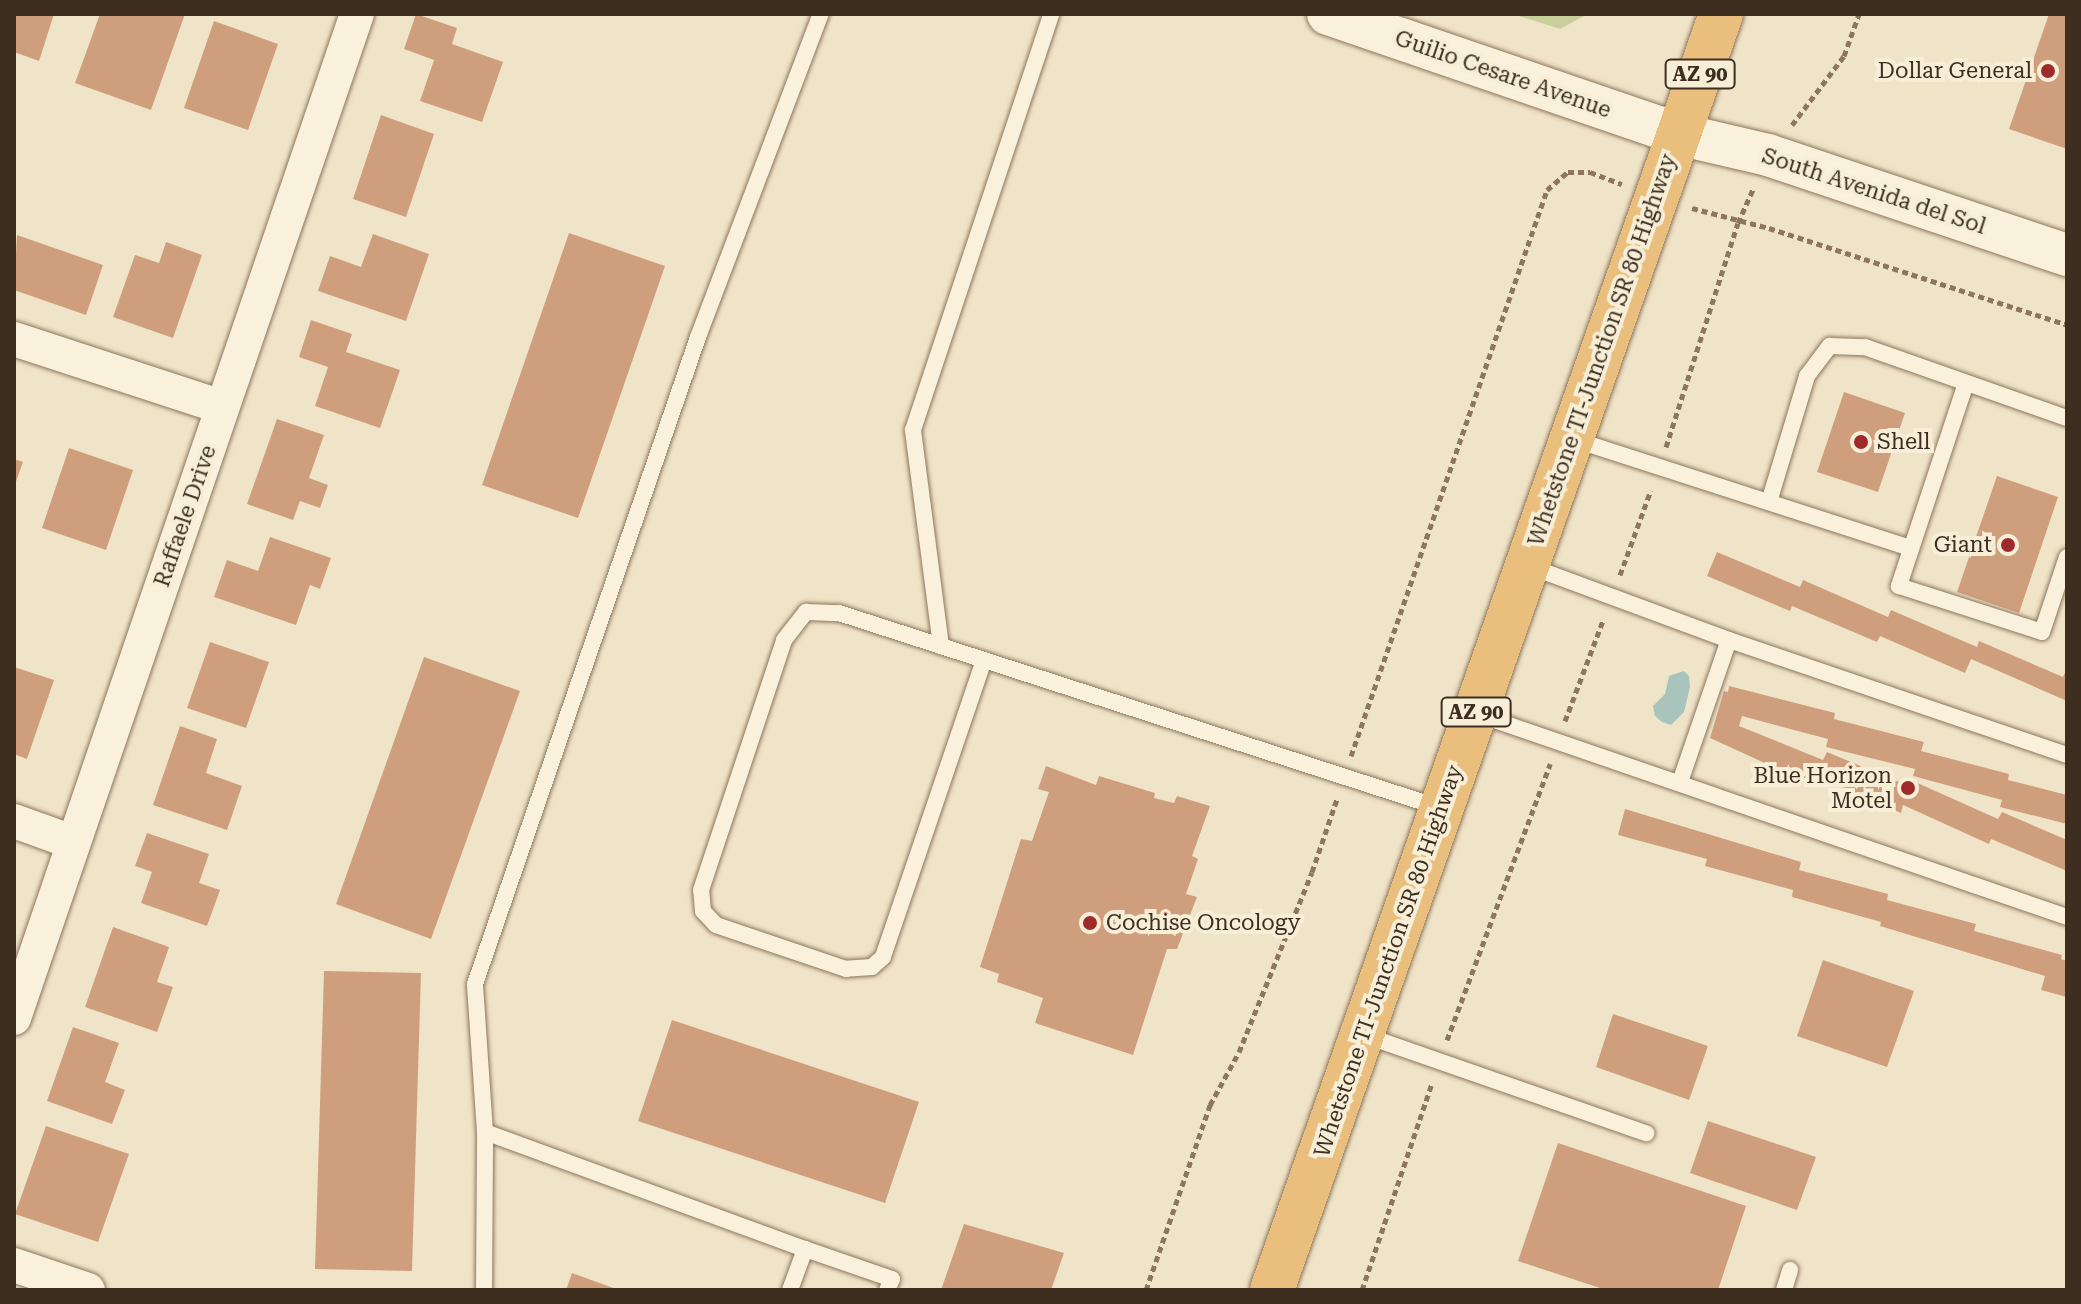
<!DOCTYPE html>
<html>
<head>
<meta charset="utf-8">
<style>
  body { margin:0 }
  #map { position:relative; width:2081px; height:1304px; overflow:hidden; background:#f0e4c8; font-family:"Roboto Serif",serif }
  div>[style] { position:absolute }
  .green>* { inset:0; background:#c9cf9b }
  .water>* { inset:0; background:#a9c4bc }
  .building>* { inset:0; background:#cf9f7d }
  .path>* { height:5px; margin-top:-2.5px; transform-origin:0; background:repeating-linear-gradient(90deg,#8d765c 0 6px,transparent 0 10px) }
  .roads { filter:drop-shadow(0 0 2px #8d765c) drop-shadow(0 0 2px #8d765c) }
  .service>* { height:16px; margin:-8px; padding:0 8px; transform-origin:8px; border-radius:8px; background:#faf1dc }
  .minor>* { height:34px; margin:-17px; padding:0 17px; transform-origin:17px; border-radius:17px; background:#faf1dc }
  .tertiary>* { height:42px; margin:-21px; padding:0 21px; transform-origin:21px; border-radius:21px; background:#faf1dc }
  .trunk>* { height:44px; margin:-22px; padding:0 22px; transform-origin:22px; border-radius:22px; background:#eabe7c }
  .dots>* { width:22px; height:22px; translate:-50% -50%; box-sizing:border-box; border:4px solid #f7eed8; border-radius:50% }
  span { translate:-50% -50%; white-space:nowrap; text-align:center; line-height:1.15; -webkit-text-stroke:8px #f7eed8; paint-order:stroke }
  .shield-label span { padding:2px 6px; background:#f7eed8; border:2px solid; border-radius:6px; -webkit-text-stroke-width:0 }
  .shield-label { font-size:20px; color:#3d2e20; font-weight:700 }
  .poi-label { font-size:22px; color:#3d2e20 }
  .right { translate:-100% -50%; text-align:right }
  .left { translate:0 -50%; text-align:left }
  .street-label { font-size:22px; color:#3d2e20 }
  .frame { position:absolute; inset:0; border:16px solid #3d2e20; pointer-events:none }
</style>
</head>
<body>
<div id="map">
  <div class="green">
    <div style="clip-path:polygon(1513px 14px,1588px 14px,1560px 29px)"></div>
  </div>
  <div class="water">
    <div style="clip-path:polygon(1684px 671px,1689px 676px,1690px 687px,1684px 712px,1671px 725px,1662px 722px,1655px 716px,1653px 706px,1665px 694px,1669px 676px)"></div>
  </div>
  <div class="building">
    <div style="clip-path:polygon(14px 14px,54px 14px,39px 61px,14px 52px)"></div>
    <div style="clip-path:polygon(100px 14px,185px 14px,151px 110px,75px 83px)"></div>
    <div style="clip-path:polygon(416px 14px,457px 28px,452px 44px,503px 62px,482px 122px,420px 101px,434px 60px,404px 49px)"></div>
    <div style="clip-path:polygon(2049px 14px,2067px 14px,2067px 149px,2009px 129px)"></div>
    <div style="clip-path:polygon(214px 21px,278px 44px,248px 130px,184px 108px)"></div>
    <div style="clip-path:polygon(381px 115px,434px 134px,406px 217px,353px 199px)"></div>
    <div style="clip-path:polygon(569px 233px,665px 266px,578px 518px,482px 485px)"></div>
    <div style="clip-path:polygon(373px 234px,429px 254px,406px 321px,318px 291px,330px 256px,361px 267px)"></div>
    <div style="clip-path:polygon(17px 235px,103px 265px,86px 315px,14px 290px)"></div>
    <div style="clip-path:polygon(166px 242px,202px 255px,173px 338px,113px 317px,135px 255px,159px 263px)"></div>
    <div style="clip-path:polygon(311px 320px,352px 334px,346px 352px,400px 370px,380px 428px,315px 406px,328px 367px,299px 357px)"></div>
    <div style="clip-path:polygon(1844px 392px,1905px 413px,1878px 492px,1817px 472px)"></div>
    <div style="clip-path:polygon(277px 419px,324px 435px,309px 478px,328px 485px,320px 508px,300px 501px,293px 520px,247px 504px)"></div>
    <div style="clip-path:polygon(69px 448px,133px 470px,106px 550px,42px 528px)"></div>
    <div style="clip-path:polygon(14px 459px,23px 462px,14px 487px)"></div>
    <div style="clip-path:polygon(1997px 476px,2058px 497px,2019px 613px,1957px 592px)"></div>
    <div style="clip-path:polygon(270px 537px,331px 558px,320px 589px,310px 585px,296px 625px,214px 597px,227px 560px,258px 571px)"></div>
    <div style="clip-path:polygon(1717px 552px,1800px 587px,1803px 580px,1888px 617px,1891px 610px,1977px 647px,1979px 641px,2063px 677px,2067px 669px,2067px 701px,1971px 659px,1965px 673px,1880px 636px,1877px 642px,1792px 606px,1790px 611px,1707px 576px)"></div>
    <div style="clip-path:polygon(210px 642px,269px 662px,246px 728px,187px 708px)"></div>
    <div style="clip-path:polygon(424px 657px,520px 691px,431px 939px,336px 904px)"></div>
    <div style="clip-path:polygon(14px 667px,54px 680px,27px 759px,14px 754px)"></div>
    <div style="clip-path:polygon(1729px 686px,1835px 713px,1834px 719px,1924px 742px,1921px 751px,2009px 774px,2008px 780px,2067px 795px,2067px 824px,2000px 807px,2002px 800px,1913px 776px,1915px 769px,1826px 747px,1828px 739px,1742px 716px,1739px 726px,1823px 760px,1827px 752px,1911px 787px,1913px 781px,1998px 819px,2002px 812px,2067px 840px,2067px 871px,1991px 839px,1989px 844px,1903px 805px,1901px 813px,1817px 776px,1813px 785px,1710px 738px,1724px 691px,1728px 692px)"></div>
    <div style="clip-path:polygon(180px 726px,217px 739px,206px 773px,242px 786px,227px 830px,153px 805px)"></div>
    <div style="clip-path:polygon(1046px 766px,1096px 785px,1099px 776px,1155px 793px,1154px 798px,1174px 803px,1177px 796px,1210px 806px,1192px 856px,1198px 859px,1186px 894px,1197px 897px,1177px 949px,1167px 949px,1133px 1055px,1035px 1023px,1043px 998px,997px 982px,999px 974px,980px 967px,1021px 839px,1032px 841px,1049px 792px,1038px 789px)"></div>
    <div style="clip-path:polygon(1625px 809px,1801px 862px,1799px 870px,1888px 894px,1887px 900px,1976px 924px,1974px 931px,2062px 955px,2061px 959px,2067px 961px,2067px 997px,2041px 990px,2045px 976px,1880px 926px,1881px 922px,1792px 897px,1793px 890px,1705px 866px,1707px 859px,1618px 835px)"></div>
    <div style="clip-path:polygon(147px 833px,209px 854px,199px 883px,220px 890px,207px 926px,141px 903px,152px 872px,135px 866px)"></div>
    <div style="clip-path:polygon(113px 927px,169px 947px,157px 982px,173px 987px,157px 1032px,85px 1007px)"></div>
    <div style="clip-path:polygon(1823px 960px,1914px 991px,1887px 1067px,1797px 1036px)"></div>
    <div style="clip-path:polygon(324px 971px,421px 973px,412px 1271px,315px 1269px)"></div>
    <div style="clip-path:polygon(1613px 1014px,1708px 1046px,1689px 1100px,1596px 1067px)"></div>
    <div style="clip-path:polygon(672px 1020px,919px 1102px,885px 1203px,638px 1121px)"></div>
    <div style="clip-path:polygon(73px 1027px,119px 1043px,105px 1082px,125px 1090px,112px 1124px,47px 1101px)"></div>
    <div style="clip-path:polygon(1708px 1121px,1816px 1157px,1797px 1210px,1690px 1173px)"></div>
    <div style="clip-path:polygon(46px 1126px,129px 1154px,98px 1242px,15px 1214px)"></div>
    <div style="clip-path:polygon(1558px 1143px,1746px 1206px,1718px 1290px,1606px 1290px,1518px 1261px)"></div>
    <div style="clip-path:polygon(964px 1224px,1064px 1253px,1051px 1290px,941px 1290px)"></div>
    <div style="clip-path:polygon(572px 1273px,619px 1290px,566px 1290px)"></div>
  </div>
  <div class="path">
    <div style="left:1792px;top:125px;width:86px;rotate:-53deg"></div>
    <div style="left:1844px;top:56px;width:45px;rotate:-70.3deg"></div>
    <div style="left:1692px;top:208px;width:80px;rotate:14.6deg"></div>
    <div style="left:1769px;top:228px;width:313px;rotate:18deg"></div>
    <div style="left:1666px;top:447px;width:235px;rotate:-72.2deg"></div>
    <div style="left:1738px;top:223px;width:39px;rotate:-66deg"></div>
    <div style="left:1620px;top:575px;width:90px;rotate:-70deg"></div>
    <div style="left:1565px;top:721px;width:110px;rotate:-69.3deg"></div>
    <div style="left:1351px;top:756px;width:599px;rotate:-70.9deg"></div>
    <div style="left:1547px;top:190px;width:28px;rotate:-41deg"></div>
    <div style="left:1568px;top:172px;width:22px"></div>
    <div style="left:1590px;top:172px;width:34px;rotate:21deg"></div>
    <div style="left:1447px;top:1040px;width:295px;rotate:-69.5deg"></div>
    <div style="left:1146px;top:1290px;width:196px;rotate:-70.9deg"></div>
    <div style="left:1210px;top:1105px;width:60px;rotate:-61.3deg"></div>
    <div style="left:1239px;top:1052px;width:194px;rotate:-67.9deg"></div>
    <div style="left:1312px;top:872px;width:77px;rotate:-71.1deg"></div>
    <div style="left:1362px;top:1290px;width:219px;rotate:-71.3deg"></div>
  </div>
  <div class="roads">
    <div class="service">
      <div style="left:1966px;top:383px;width:214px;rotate:108.3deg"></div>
      <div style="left:1899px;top:586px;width:150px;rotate:17.8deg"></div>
      <div style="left:2042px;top:632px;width:79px;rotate:-71.6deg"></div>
      <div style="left:1573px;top:439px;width:355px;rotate:17.9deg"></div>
      <div style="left:1769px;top:502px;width:132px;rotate:-73.2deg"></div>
      <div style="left:1807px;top:376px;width:38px;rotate:-53deg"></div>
      <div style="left:1830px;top:346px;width:35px;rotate:2deg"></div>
      <div style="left:1865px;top:347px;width:214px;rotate:19.4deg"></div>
      <div style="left:1529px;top:566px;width:213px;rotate:20.3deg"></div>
      <div style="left:1729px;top:640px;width:357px;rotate:18.8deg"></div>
      <div style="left:941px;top:646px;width:218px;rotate:-97.4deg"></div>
      <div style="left:913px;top:430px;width:438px;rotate:-71.6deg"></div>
      <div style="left:984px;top:660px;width:314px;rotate:108.8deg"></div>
      <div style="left:883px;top:957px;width:15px;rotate:138deg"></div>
      <div style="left:872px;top:967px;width:26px;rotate:176deg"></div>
      <div style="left:846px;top:969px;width:137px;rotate:-161.3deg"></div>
      <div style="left:716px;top:925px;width:19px;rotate:-133deg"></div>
      <div style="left:703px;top:911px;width:21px;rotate:-95deg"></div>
      <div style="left:701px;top:890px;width:263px;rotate:-71.6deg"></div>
      <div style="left:784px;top:640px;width:36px;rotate:-52deg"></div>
      <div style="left:806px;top:612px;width:33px;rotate:2deg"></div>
      <div style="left:839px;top:613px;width:633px;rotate:17.95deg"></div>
      <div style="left:1477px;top:714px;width:624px;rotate:18.99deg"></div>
      <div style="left:1680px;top:782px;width:150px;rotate:-71deg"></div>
      <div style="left:1364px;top:1035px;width:299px;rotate:19.2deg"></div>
      <div style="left:485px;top:1132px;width:148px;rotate:-93.9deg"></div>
      <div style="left:475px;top:984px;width:684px;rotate:-70.98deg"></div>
      <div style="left:698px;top:337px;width:346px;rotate:-69.2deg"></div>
      <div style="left:484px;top:1290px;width:158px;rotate:-89.6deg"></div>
      <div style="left:485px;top:1132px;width:341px;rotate:20.1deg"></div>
      <div style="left:790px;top:1290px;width:44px;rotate:-69.9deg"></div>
      <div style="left:805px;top:1249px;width:92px;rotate:19deg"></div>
      <div style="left:892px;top:1279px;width:12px;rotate:114deg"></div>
      <div style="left:1784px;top:1290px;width:21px;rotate:-73deg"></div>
    </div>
    <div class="minor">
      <div style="left:14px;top:339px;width:219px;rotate:18.1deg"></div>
      <div style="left:14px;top:821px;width:62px;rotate:19.9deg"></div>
      <div style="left:14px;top:1018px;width:1061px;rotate:-71.14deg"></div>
      <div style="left:14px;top:1265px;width:78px;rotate:18.7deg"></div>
    </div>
    <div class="tertiary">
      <div style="left:1328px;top:14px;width:370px;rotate:18.9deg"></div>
      <div style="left:1678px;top:134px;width:92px;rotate:13.1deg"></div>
      <div style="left:1768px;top:155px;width:315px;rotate:18.5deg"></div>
    </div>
    <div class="trunk">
      <div style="left:1272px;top:1290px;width:1353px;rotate:-70.61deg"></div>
    </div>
  </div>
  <div class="dots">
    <div style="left:2048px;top:71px;background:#9e2a2b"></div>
    <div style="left:1861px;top:442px;background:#9e2a2b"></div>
    <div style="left:2008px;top:545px;background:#9e2a2b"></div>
    <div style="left:1908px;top:788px;background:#9e2a2b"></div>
    <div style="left:1090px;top:923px;background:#9e2a2b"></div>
  </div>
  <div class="shield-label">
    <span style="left:1700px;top:74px">AZ 90</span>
    <span style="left:1476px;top:712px">AZ 90</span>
  </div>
  <div class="poi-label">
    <span class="right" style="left:2032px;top:71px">Dollar General</span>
    <span class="left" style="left:1877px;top:442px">Shell</span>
    <span class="right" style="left:1992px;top:545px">Giant</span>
    <span class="right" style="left:1892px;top:788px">Blue Horizon<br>Motel</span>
    <span class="left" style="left:1106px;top:923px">Cochise Oncology</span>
  </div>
  <div class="street-label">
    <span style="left:1503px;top:74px;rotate:19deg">Guilio Cesare Avenue</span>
    <span style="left:1874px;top:191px;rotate:18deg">South Avenida del Sol</span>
    <span style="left:1602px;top:350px;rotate:-71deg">Whetstone TI-Junction SR 80 Highway</span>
    <span style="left:185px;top:516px;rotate:-71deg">Raffaele Drive</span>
    <span style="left:1388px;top:961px;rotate:-71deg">Whetstone TI-Junction SR 80 Highway</span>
  </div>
  <div class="frame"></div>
</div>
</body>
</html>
